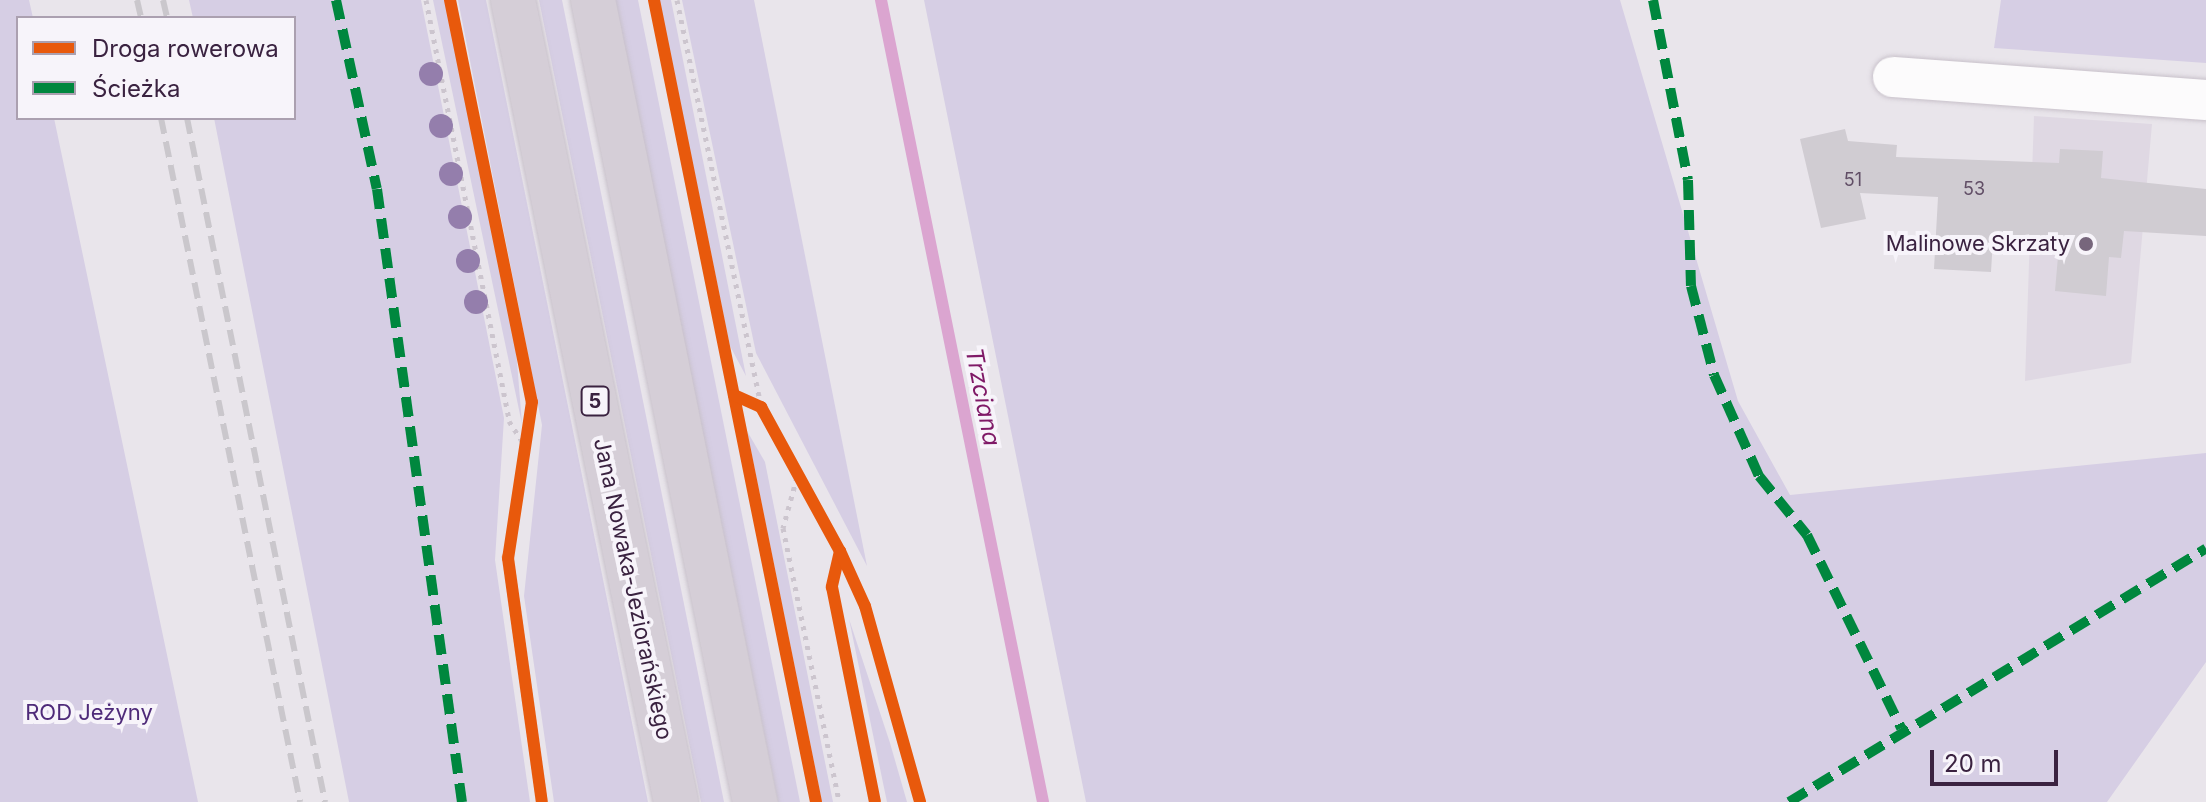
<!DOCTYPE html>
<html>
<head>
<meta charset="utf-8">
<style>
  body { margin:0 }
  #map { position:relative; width:2206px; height:802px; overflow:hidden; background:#e9e5eb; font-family:Inter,sans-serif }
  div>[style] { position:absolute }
  .built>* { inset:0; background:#dfd8e3 }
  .green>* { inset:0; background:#d6cee4 }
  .stream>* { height:12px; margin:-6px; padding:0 6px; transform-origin:6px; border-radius:6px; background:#dba5d0 }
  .building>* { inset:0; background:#d0ccd2 }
  .path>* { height:5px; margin-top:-2.5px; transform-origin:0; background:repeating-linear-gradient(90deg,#ccc5ce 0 4px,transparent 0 10px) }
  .roads { filter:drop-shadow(0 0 2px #c8c1ca) drop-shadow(0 0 2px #c8c1ca) }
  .street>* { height:40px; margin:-20px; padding:0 20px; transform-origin:20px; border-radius:20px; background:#fcfbfc }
  .primary>* { height:44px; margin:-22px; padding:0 22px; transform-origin:22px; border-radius:22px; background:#d5ced7 }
  .rail>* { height:6px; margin-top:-3px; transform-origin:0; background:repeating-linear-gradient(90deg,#cac7cc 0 16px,transparent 0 24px) }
  .quiet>* { height:10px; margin-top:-5px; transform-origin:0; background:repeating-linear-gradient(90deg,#00873e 0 20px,transparent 0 30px) }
  .cycleway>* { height:12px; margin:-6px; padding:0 6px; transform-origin:6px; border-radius:6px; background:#e8590c }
  .trees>* { width:24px; height:24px; margin:-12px; border-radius:50%; background:#947eac }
  .dots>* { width:22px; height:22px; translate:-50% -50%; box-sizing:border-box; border:4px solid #f7f4fa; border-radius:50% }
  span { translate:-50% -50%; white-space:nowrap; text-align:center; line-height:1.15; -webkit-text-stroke:8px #f7f4fa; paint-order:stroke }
  .number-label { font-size:18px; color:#614e66 }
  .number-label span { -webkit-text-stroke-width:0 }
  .shield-label span { padding:2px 6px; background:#f7f4fa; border:2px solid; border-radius:6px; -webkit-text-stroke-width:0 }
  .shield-label { font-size:20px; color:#3a2240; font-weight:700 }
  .poi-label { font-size:22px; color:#3a2240 }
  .right { translate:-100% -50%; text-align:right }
  .street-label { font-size:22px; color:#3a2240 }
  .park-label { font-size:22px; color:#4e2a79 }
  .water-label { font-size:24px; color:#7f1967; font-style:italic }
  .legend { position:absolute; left:16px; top:16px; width:280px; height:104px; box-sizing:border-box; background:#f7f4fa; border:2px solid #aba0b0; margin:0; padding:10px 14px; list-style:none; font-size:24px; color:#3a2240 }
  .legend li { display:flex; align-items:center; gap:16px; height:40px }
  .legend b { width:40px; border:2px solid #aba0b0 }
  .scale { position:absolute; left:1930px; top:750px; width:128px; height:36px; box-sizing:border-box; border:4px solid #3a2240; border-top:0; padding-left:10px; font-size:24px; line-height:28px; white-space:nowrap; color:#3a2240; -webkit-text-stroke:6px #f7f4fa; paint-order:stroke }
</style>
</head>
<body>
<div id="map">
  <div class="built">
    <div style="clip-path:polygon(2034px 116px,2152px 124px,2131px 363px,2025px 381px)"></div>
  </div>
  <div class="green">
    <div style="clip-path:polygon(0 0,29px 0,33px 18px,18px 18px,18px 118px,54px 118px,198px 802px,0 802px)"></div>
    <div style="clip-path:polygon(189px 0,421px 0,504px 418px,495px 560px,530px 802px,349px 802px,214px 118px,294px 118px,294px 18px,193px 18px)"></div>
    <div style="clip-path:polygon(433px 0,445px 0,516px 350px,522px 424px)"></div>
    <div style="clip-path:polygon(458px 0,486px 0,648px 802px,554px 802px,524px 596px,542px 425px)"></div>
    <div style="clip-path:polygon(539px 0,562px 0,724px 802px,701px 802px)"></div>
    <div style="clip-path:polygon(615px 0,638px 0,800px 802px,778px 802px)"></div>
    <div style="clip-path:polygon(659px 0,671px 0,746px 376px,730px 346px)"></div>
    <div style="clip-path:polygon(682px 0,754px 0,867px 566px,756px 353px)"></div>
    <div style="clip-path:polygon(924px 0,1620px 0,1738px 401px,1790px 495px,2206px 453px,2206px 662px,2107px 802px,1086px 802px)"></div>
    <div style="clip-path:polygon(2001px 0,2206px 0,2206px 63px,1994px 48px)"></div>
    <div style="clip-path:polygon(747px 431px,765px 462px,833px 802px,822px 802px)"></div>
    <div style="clip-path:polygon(849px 619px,890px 743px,907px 802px,887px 802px)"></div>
  </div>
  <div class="stream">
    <div style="left:881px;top:0;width:818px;rotate:78.58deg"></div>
  </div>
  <div class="building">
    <div style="clip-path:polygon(1845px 129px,1848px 141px,1897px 145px,1896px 157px,2059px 163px,2060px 149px,2103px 151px,2101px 178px,2206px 189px,2206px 236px,2124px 231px,2121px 258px,2109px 257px,2106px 296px,2055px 291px,2059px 245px,1993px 239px,1991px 272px,1934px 269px,1938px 197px,1860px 193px,1866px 219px,1821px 228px,1800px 139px)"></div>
  </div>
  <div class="path">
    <div style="left:426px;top:0;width:429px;rotate:78.8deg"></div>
    <div style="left:509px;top:421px;width:30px;rotate:57deg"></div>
    <div style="left:677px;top:0;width:416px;rotate:78.3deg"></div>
    <div style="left:797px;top:477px;width:53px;rotate:105.4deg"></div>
    <div style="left:783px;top:528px;width:280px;rotate:78.4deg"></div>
  </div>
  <div class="roads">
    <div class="street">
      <div style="left:1893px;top:77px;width:314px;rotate:4.2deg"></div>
    </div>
    <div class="primary">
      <div style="left:513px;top:0;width:818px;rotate:78.51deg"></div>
      <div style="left:593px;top:0;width:818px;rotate:78.58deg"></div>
    </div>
  </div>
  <div class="rail">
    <div style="left:137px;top:0;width:18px;rotate:77deg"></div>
    <div style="left:163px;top:0;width:18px;rotate:77deg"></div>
    <div style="left:161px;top:118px;width:698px;rotate:78.51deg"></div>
    <div style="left:187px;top:118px;width:698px;rotate:78.59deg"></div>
  </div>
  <div class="quiet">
    <div style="left:336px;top:0;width:193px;rotate:77.8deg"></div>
    <div style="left:377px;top:189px;width:619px;rotate:82.11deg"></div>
    <div style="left:1653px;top:0;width:183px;rotate:79deg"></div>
    <div style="left:1688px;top:180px;width:106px;rotate:88.4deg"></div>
    <div style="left:1691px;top:286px;width:92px;rotate:75.5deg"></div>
    <div style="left:1714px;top:375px;width:111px;rotate:66deg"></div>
    <div style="left:1759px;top:476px;width:76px;rotate:50.9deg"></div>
    <div style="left:1807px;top:535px;width:215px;rotate:64deg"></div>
    <div style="left:1789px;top:802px;width:488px;rotate:-31.3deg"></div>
  </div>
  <div class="cycleway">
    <div style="left:450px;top:0;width:410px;rotate:78.5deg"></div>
    <div style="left:532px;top:402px;width:158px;rotate:98.7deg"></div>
    <div style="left:508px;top:558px;width:246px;rotate:82.1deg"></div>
    <div style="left:654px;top:0;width:818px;rotate:78.58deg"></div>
    <div style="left:734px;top:395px;width:30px;rotate:24deg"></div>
    <div style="left:761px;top:407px;width:164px;rotate:61.3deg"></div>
    <div style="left:840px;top:551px;width:37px;rotate:103deg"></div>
    <div style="left:832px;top:587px;width:219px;rotate:78.7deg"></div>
    <div style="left:840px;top:551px;width:60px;rotate:65.6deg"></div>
    <div style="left:865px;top:606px;width:204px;rotate:74.3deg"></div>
  </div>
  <div class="trees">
    <div style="left:431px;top:74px"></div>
    <div style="left:441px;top:126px"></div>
    <div style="left:451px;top:174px"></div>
    <div style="left:460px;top:217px"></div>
    <div style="left:468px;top:261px"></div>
    <div style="left:476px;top:302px"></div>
  </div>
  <div class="dots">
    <div style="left:2086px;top:244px;background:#77667c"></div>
  </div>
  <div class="number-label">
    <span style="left:1853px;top:180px">51</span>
    <span style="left:1974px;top:189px">53</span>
  </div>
  <div class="shield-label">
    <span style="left:595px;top:401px">5</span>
  </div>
  <div class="poi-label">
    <span class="right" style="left:2070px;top:244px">Malinowe Skrzaty</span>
  </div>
  <div class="street-label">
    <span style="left:633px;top:589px;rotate:78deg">Jana Nowaka-Jeziorańskiego</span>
  </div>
  <div class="park-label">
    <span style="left:89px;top:713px">ROD Jeżyny</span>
  </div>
  <div class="water-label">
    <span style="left:983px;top:397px;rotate:79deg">Trzciana</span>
  </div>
  <ul class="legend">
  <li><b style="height:10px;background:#e8590c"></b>Droga rowerowa</li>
  <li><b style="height:10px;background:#00873e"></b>Ścieżka</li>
  </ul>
  <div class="scale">20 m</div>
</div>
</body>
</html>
